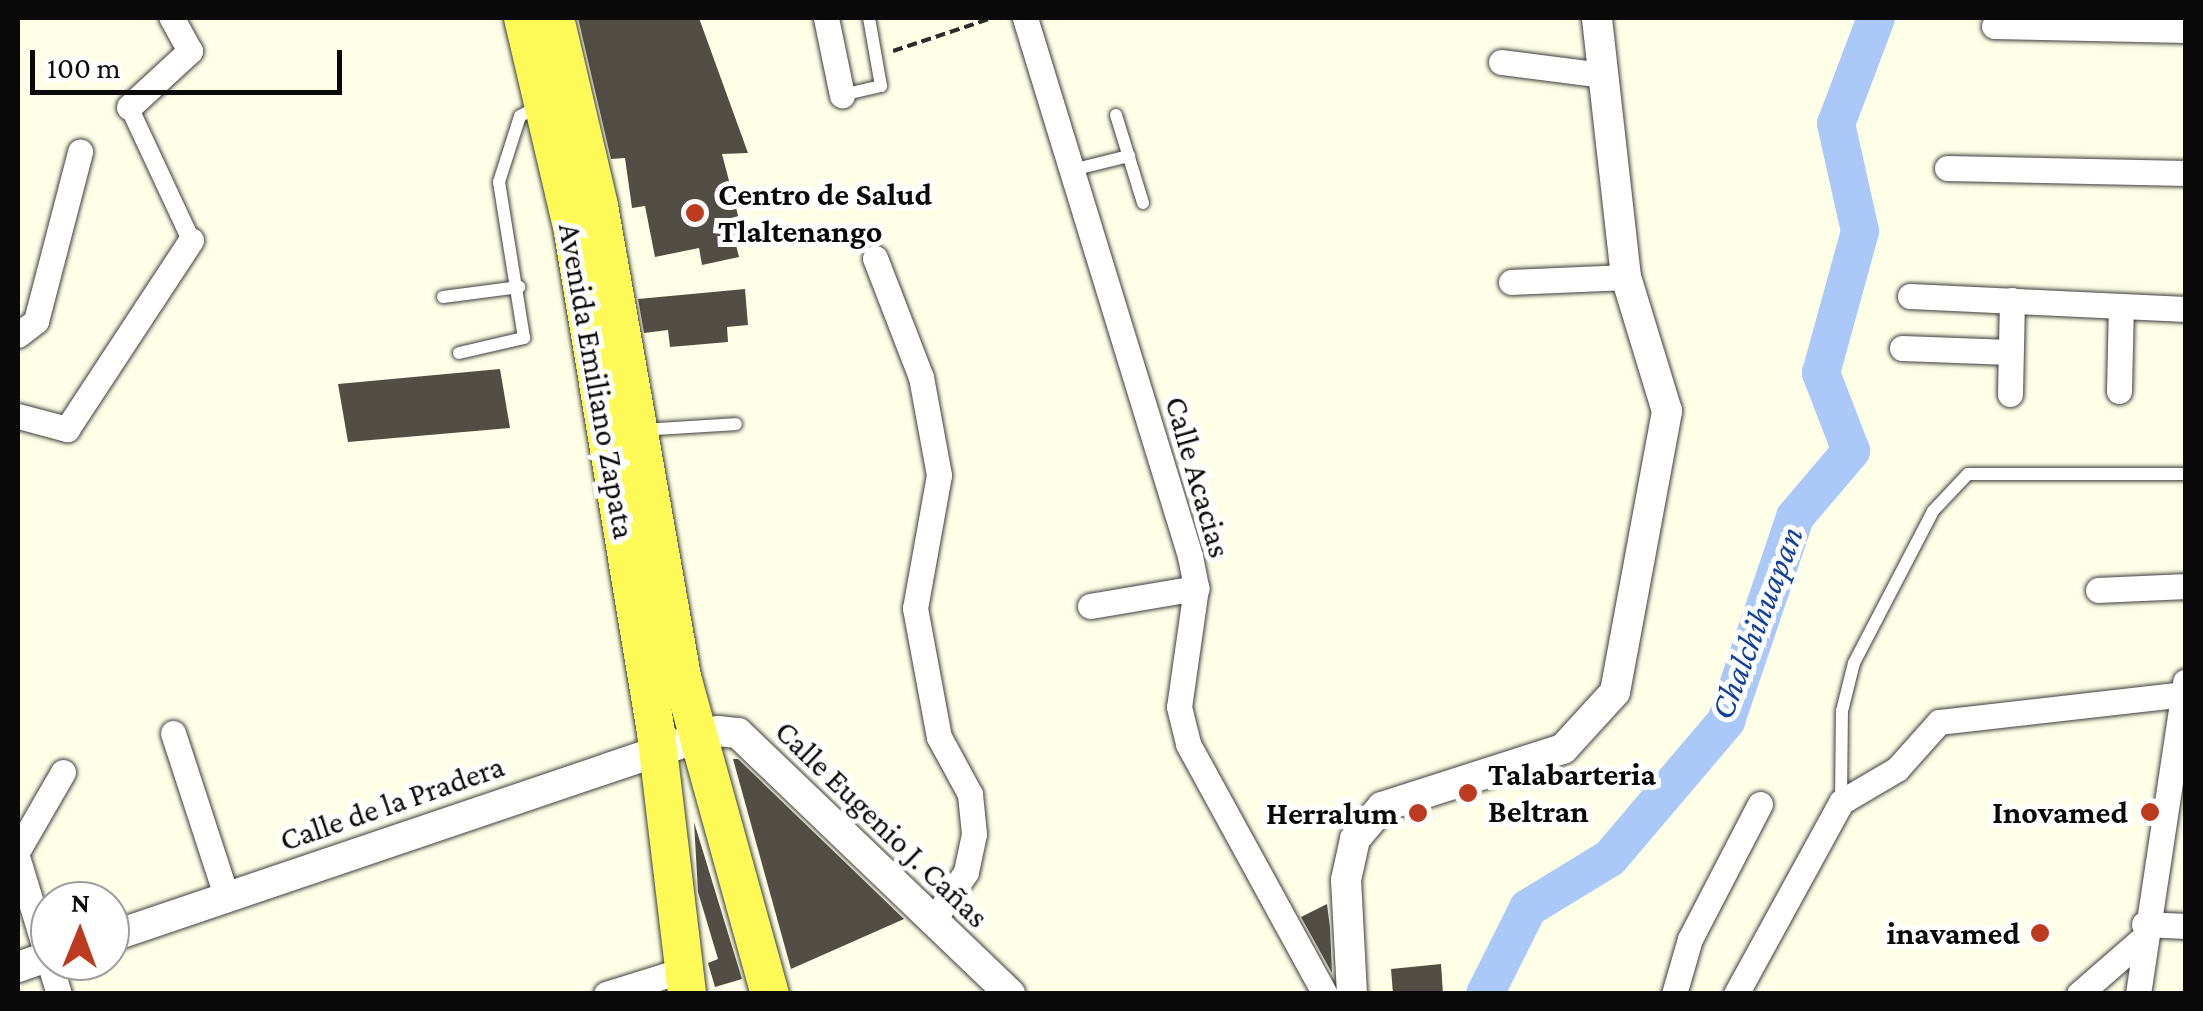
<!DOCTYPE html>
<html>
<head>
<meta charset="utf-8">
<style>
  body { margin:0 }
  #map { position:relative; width:2203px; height:1011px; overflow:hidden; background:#feffe6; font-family:"Crimson Pro",serif }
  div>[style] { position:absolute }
  .river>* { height:38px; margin:-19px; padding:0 19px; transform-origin:19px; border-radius:19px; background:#aac9f8 }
  .building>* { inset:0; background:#524e46 }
  .path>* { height:4px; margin-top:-2px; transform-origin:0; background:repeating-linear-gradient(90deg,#2c2c2c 0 10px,transparent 0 15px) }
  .roads { filter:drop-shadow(0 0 2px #3d3d3d) drop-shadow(0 0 2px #3d3d3d) }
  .service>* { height:12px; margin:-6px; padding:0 6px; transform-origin:6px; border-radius:6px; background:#fff }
  .pedestrian>* { height:18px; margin:-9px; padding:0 9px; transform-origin:9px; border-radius:9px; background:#fff }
  .minor>* { height:25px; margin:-12.5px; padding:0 12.5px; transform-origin:12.5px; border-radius:12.5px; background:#fff }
  .tertiary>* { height:30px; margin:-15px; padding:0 15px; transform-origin:15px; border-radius:15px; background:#fff }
  .primary>* { height:38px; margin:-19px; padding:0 19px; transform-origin:19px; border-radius:19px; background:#fdfa58 }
  .dots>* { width:28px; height:28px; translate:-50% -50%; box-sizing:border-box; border:5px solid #fff; border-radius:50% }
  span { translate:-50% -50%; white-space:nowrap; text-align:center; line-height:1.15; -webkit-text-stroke:10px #fff; paint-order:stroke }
  .poi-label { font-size:32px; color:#0a0a0a; font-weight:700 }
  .left { translate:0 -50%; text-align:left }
  .right { translate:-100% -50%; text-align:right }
  .street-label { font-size:32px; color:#0a0a0a }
  .water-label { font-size:35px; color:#11409d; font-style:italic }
  .frame { position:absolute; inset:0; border:20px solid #0a0a0a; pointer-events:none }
  .north { position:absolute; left:30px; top:881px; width:100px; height:100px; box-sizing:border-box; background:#fff; border:2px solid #9d9d9d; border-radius:50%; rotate:1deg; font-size:28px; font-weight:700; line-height:40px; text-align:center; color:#0a0a0a }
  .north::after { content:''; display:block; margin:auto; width:35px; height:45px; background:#bc3b1f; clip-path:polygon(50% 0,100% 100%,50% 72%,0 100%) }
  .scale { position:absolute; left:30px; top:50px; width:312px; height:45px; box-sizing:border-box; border:5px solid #0a0a0a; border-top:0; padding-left:12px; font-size:30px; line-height:35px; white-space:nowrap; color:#0a0a0a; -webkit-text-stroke:8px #fff; paint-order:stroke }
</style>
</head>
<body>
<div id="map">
  <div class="river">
    <div style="left:1485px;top:994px;width:96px;rotate:-63.4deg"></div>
    <div style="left:1528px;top:908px;width:96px;rotate:-31.4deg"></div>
    <div style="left:1610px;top:858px;width:180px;rotate:-49.7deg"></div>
    <div style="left:1726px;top:721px;width:215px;rotate:-71.3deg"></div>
    <div style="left:1795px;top:517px;width:87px;rotate:-49.7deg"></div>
    <div style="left:1851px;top:451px;width:84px;rotate:-111deg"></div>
    <div style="left:1821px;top:373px;width:147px;rotate:-74.6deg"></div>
    <div style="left:1860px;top:231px;width:110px;rotate:-102.6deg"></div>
    <div style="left:1836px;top:124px;width:113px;rotate:-69.3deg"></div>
  </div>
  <div class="building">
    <div style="clip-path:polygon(578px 18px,699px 18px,748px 153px,722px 154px,745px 242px,736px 245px,739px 257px,702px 265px,699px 248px,655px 257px,645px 206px,632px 208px,625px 158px,611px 159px)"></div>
    <div style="clip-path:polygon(745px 289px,748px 325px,727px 327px,728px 342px,670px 347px,668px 330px,644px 333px,638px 299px)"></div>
    <div style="clip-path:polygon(500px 369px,510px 428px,348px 442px,338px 384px)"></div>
    <div style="clip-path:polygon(733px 759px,738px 759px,904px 919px,791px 969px)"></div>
    <div style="clip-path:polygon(694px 822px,742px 979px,715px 987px,708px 963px,718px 959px,698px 892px)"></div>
    <div style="clip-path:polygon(1327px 904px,1330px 928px,1332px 973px,1301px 917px)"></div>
    <div style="clip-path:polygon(1441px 964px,1443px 994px,1393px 994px,1391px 969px)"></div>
  </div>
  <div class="path">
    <div style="left:893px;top:51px;width:104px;rotate:-18.4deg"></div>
  </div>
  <div class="roads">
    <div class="service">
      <div style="left:842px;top:95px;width:40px;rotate:-13deg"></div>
      <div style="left:881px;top:86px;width:69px;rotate:-100deg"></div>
      <div style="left:1116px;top:115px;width:92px;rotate:72.9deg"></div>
      <div style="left:1072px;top:170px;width:59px;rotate:-13.8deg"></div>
      <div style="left:443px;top:297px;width:77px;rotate:-7.5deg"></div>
      <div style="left:459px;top:353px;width:67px;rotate:-13deg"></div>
      <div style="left:524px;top:338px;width:158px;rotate:-99.1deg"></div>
      <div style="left:499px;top:182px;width:69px;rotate:-72.3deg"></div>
      <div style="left:520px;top:116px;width:20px;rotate:-27deg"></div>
      <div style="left:641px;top:430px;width:95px;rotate:-3.6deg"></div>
      <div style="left:1841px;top:802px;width:91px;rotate:-89.4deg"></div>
      <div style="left:1842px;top:711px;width:49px;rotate:-76deg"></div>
      <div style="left:1854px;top:663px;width:171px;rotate:-62.5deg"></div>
      <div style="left:1933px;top:511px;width:51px;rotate:-46.6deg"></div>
      <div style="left:1968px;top:474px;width:218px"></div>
    </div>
    <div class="pedestrian">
      <div style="left:129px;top:107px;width:147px;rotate:65deg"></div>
    </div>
    <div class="minor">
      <div style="left:826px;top:18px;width:79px;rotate:78.3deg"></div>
      <div style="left:1025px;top:18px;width:563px;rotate:72.95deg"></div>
      <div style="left:1190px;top:556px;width:33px;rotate:79deg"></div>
      <div style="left:1196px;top:588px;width:120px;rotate:98.1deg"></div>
      <div style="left:1179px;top:707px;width:38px;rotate:76deg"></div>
      <div style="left:1188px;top:744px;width:285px;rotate:61.3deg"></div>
      <div style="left:1994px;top:26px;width:192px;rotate:1.2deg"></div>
      <div style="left:1501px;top:62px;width:103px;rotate:7.3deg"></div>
      <div style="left:129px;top:107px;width:83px;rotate:-42.6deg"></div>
      <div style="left:190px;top:51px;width:38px;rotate:-119deg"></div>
      <div style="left:1947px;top:168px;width:239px;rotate:1.2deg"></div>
      <div style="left:875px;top:258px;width:128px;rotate:68.9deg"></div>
      <div style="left:921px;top:377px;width:100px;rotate:79.6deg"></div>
      <div style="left:939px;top:475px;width:135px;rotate:100.2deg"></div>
      <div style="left:915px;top:608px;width:131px;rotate:79.5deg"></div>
      <div style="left:939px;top:737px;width:65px;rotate:61.5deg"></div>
      <div style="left:970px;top:794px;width:40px;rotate:84.3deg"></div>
      <div style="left:974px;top:834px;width:39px;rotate:102deg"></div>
      <div style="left:966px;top:872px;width:60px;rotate:124.2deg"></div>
      <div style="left:1511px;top:282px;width:115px;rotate:-2.5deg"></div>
      <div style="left:1910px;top:296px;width:276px;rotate:2.7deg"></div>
      <div style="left:18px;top:335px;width:23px;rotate:-38deg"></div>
      <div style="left:36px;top:321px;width:175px;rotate:-75.4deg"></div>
      <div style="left:1902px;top:348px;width:108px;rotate:2.1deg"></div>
      <div style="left:2119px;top:391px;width:85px;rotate:-88.7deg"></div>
      <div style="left:2010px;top:394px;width:94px;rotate:-88.8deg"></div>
      <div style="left:18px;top:416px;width:51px;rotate:14.9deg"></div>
      <div style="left:67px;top:429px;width:226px;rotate:-56.7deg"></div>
      <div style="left:2098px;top:590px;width:88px;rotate:-2.6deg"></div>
      <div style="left:1090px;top:606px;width:108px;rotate:-9.6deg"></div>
      <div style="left:173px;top:733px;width:174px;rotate:71.9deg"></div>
      <div style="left:18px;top:850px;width:90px;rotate:-60deg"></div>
      <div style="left:18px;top:860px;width:140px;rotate:73deg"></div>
      <div style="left:2144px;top:924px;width:42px;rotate:2.7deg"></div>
      <div style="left:606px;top:994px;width:81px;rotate:-17.3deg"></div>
      <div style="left:1674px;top:994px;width:57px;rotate:-73.8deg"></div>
      <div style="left:1690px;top:939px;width:152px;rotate:-62.6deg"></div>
      <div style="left:1736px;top:994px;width:219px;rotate:-61.3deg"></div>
      <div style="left:1841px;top:802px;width:65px;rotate:-30.5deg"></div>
      <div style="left:1897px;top:769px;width:63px;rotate:-48.2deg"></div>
      <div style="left:1939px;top:722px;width:246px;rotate:-6.5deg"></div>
      <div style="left:2079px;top:994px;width:82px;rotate:-41.1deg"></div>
      <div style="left:2138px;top:994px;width:316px;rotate:-81.4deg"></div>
    </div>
    <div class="tertiary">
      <div style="left:110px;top:937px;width:642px;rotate:-18.72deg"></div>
      <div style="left:718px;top:731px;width:20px;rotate:6deg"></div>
      <div style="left:738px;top:733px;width:377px;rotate:43.8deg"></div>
      <div style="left:18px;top:967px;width:34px;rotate:-19deg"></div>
      <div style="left:1352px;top:994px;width:114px;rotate:-93deg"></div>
      <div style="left:1346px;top:880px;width:42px;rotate:-77.6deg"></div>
      <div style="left:1355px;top:839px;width:42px;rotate:-49.8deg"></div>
      <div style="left:1382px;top:807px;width:190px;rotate:-17.8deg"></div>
      <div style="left:1563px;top:749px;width:77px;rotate:-47.6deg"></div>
      <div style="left:1615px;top:692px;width:286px;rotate:-79.5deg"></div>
      <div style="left:1667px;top:411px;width:140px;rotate:-107deg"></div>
      <div style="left:1626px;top:277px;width:261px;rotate:-96.4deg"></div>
    </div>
    <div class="primary">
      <div style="left:523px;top:18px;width:220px;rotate:76.8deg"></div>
      <div style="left:573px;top:232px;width:508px;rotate:80.59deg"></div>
      <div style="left:656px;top:733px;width:263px;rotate:83.2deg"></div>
      <div style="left:555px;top:18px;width:193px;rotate:76.8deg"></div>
      <div style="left:599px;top:206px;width:478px;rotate:80deg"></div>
      <div style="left:682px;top:677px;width:329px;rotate:74.5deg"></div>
    </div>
  </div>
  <div class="dots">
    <div style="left:695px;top:213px;background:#bc3b1f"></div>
    <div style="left:1468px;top:793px;background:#bc3b1f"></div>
    <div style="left:2150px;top:812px;background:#bc3b1f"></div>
    <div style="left:1418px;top:813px;background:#bc3b1f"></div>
    <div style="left:2040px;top:933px;background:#bc3b1f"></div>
  </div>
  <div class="poi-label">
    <span class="left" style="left:718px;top:213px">Centro de Salud<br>Tlaltenango</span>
    <span class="left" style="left:1488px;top:793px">Talabarteria<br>Beltran</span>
    <span class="right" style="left:2128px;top:812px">Inovamed</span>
    <span class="right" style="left:1398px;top:813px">Herralum</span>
    <span class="right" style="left:2020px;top:933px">inavamed</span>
  </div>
  <div class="street-label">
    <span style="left:597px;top:381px;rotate:80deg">Avenida Emiliano Zapata</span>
    <span style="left:1198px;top:477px;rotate:74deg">Calle Acacias</span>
    <span style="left:392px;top:803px;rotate:-19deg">Calle de la Pradera</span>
    <span style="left:882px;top:824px;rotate:44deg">Calle Eugenio J. Cañas</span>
  </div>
  <div class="water-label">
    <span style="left:1757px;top:623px;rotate:-69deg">Chalchihuapan</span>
  </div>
  <div class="frame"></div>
  <div class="north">N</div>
  <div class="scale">100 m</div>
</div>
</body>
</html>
